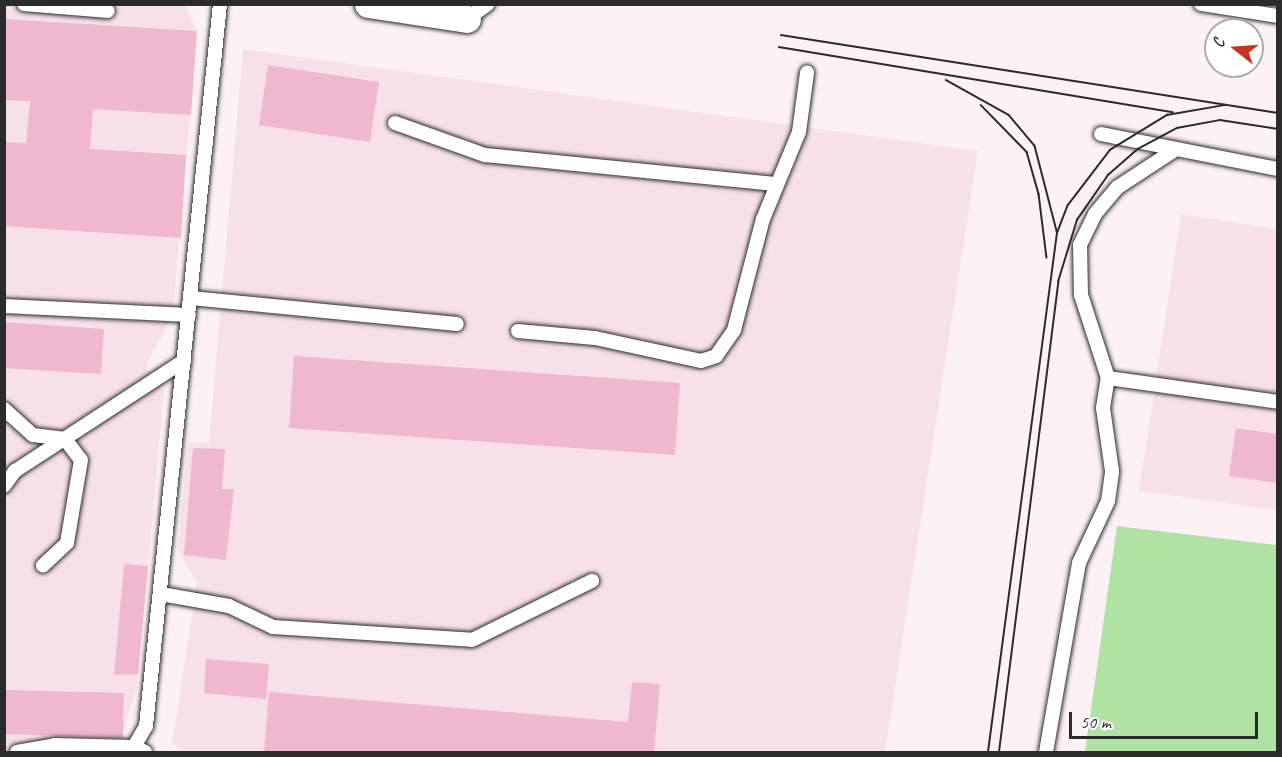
<!DOCTYPE html>
<html>
<head>
<meta charset="utf-8">
<style>
  body { margin:0 }
  #map { position:relative; width:1282px; height:757px; overflow:hidden; background:#fcf1f5; font-family:Caveat,sans-serif }
  div>[style] { position:absolute }
  .built>* { inset:0; background:#f8e0e9 }
  .green>* { inset:0; background:#afe2a3 }
  .building>* { inset:0; background:#efb8ce }
  .roads { filter:drop-shadow(0 0 2px #2b2b2b) drop-shadow(0 0 2px #2b2b2b) }
  .service>* { height:14px; margin:-7px; padding:0 7px; transform-origin:7px; border-radius:7px; background:#fff }
  .minor>* { height:27px; margin:-13.5px; padding:0 13.5px; transform-origin:13.5px; border-radius:13.5px; background:#fff }
  .tram>* { height:1.5px; margin:-0.75px; padding:0 0.75px; transform-origin:0.75px; border-radius:0.75px; background:#2b2b2b }
  span { translate:-50% -50%; white-space:nowrap; text-align:center; line-height:1.15; -webkit-text-stroke:6px #fff; paint-order:stroke }
  .frame { position:absolute; inset:0; border:6px solid #2b2b2b; pointer-events:none }
  .north { position:absolute; left:1204px; top:18px; width:60px; height:60px; box-sizing:border-box; background:#fff; border:2px solid #aaa; border-radius:50%; rotate:287deg; font-size:16px; font-weight:700; line-height:24px; text-align:center; color:#2b2b2b }
  .north::after { content:''; display:block; margin:auto; width:21px; height:27px; background:#c8321e; clip-path:polygon(50% 0,100% 100%,50% 72%,0 100%) }
  .scale { position:absolute; left:1069px; top:712px; width:189px; height:27px; box-sizing:border-box; border:3px solid #2b2b2b; border-top:0; padding-left:8px; font-size:18px; line-height:21px; white-space:nowrap; color:#2b2b2b; -webkit-text-stroke:4px #fff; paint-order:stroke }
</style>
</head>
<body>
<div id="map">
  <div class="built">
    <div style="clip-path:polygon(4px 5px,185px 5px,197px 31px,173px 314px,146px 366px,164px 392px,137px 688px,116px 752px,5px 752px)"></div>
    <div style="clip-path:polygon(243px 49px,978px 151px,885px 752px,184px 752px,172px 744px,197px 583px,178px 550px,188px 443px,209px 442px)"></div>
    <div style="clip-path:polygon(1181px 214px,1277px 229px,1277px 510px,1139px 491px)"></div>
  </div>
  <div class="green">
    <div style="clip-path:polygon(1117px 526px,1277px 545px,1277px 752px,1085px 752px)"></div>
  </div>
  <div class="building">
    <div style="clip-path:polygon(4px 19px,197px 31px,191px 115px,93px 109px,90px 149px,186px 155px,181px 238px,4px 226px,4px 142px,26px 143px,30px 101px,4px 100px)"></div>
    <div style="clip-path:polygon(268px 65px,379px 82px,370px 142px,259px 125px)"></div>
    <div style="clip-path:polygon(4px 322px,104px 329px,101px 374px,4px 368px)"></div>
    <div style="clip-path:polygon(294px 356px,680px 383px,675px 455px,289px 428px)"></div>
    <div style="clip-path:polygon(1236px 428px,1278px 434px,1278px 483px,1229px 476px)"></div>
    <div style="clip-path:polygon(193px 448px,225px 449px,222px 489px,234px 489px,226px 560px,184px 555px)"></div>
    <div style="clip-path:polygon(124px 564px,148px 566px,138px 674px,114px 675px)"></div>
    <div style="clip-path:polygon(206px 659px,269px 664px,266px 699px,204px 693px)"></div>
    <div style="clip-path:polygon(632px 682px,660px 684px,654px 752px,264px 752px,269px 692px,628px 722px)"></div>
    <div style="clip-path:polygon(4px 690px,124px 693px,123px 738px,4px 734px)"></div>
  </div>
  <div class="roads">
    <div class="service">
      <div style="left:24px;top:4px;width:84px;rotate:4.8deg"></div>
      <div style="left:1201px;top:4px;width:78px;rotate:8.9deg"></div>
      <div style="left:467px;top:19px;width:26px;rotate:-36deg"></div>
      <div style="left:395px;top:123px;width:96px;rotate:19.6deg"></div>
      <div style="left:485px;top:155px;width:292px;rotate:5.7deg"></div>
      <div style="left:1101px;top:134px;width:180px;rotate:11.2deg"></div>
      <div style="left:191px;top:298px;width:267px;rotate:5.6deg"></div>
      <div style="left:4px;top:306px;width:185px;rotate:2.8deg"></div>
      <div style="left:518px;top:331px;width:77px;rotate:5.2deg"></div>
      <div style="left:595px;top:338px;width:108px;rotate:12.2deg"></div>
      <div style="left:701px;top:361px;width:16px;rotate:-18deg"></div>
      <div style="left:716px;top:356px;width:32px;rotate:-55deg"></div>
      <div style="left:734px;top:330px;width:115px;rotate:-75.4deg"></div>
      <div style="left:763px;top:219px;width:94px;rotate:-67.5deg"></div>
      <div style="left:799px;top:132px;width:60px;rotate:-82.3deg"></div>
      <div style="left:1108px;top:378px;width:87px;rotate:-108deg"></div>
      <div style="left:1081px;top:295px;width:50px;rotate:-91.1deg"></div>
      <div style="left:1080px;top:245px;width:34px;rotate:-64deg"></div>
      <div style="left:1095px;top:214px;width:35px;rotate:-50deg"></div>
      <div style="left:1118px;top:187px;width:69px;rotate:-33.2deg"></div>
      <div style="left:4px;top:409px;width:39px;rotate:42deg"></div>
      <div style="left:33px;top:435px;width:32px;rotate:7deg"></div>
      <div style="left:65px;top:439px;width:26px;rotate:53deg"></div>
      <div style="left:81px;top:460px;width:84px;rotate:99.6deg"></div>
      <div style="left:67px;top:543px;width:33px;rotate:137deg"></div>
      <div style="left:4px;top:486px;width:19px;rotate:-54deg"></div>
      <div style="left:15px;top:471px;width:202px;rotate:-33.1deg"></div>
      <div style="left:161px;top:594px;width:69px;rotate:10deg"></div>
      <div style="left:229px;top:606px;width:49px;rotate:25.5deg"></div>
      <div style="left:273px;top:627px;width:199px;rotate:3.7deg"></div>
      <div style="left:472px;top:640px;width:134px;rotate:-26.2deg"></div>
      <div style="left:17px;top:752px;width:39px;rotate:-10deg"></div>
      <div style="left:55px;top:745px;width:79px;rotate:1.5deg"></div>
      <div style="left:134px;top:747px;width:12px;rotate:24deg"></div>
      <div style="left:131px;top:752px;width:30px;rotate:-60deg"></div>
      <div style="left:146px;top:726px;width:726px;rotate:-84.15deg"></div>
      <div style="left:1046px;top:752px;width:192px;rotate:-80.1deg"></div>
      <div style="left:1079px;top:563px;width:68px;rotate:-64.9deg"></div>
      <div style="left:1108px;top:501px;width:30px;rotate:-82deg"></div>
      <div style="left:1112px;top:471px;width:64px;rotate:-98.1deg"></div>
      <div style="left:1103px;top:408px;width:30px;rotate:-81deg"></div>
      <div style="left:1108px;top:378px;width:172px;rotate:8deg"></div>
    </div>
    <div class="minor">
      <div style="left:368px;top:4px;width:100px;rotate:8.6deg"></div>
    </div>
  </div>
  <div class="tram">
    <div style="left:781px;top:35px;width:503px;rotate:8.92deg"></div>
    <div style="left:779px;top:47px;width:399px;rotate:9.4deg"></div>
    <div style="left:946px;top:80px;width:72px;rotate:29.1deg"></div>
    <div style="left:1009px;top:115px;width:40px;rotate:50deg"></div>
    <div style="left:1035px;top:146px;width:88px;rotate:75.5deg"></div>
    <div style="left:981px;top:105px;width:66px;rotate:45.6deg"></div>
    <div style="left:1027px;top:152px;width:44px;rotate:74.1deg"></div>
    <div style="left:1039px;top:194px;width:64px;rotate:82.9deg"></div>
    <div style="left:988px;top:752px;width:524px;rotate:-82.43deg"></div>
    <div style="left:1057px;top:233px;width:30px;rotate:-69deg"></div>
    <div style="left:1068px;top:205px;width:69px;rotate:-52.6deg"></div>
    <div style="left:1110px;top:150px;width:67px;rotate:-31.6deg"></div>
    <div style="left:1167px;top:115px;width:59px;rotate:-9.8deg"></div>
    <div style="left:999px;top:752px;width:474px;rotate:-82.8deg"></div>
    <div style="left:1058px;top:282px;width:65px;rotate:-73deg"></div>
    <div style="left:1077px;top:220px;width:55px;rotate:-55.4deg"></div>
    <div style="left:1108px;top:175px;width:40px;rotate:-41deg"></div>
    <div style="left:1138px;top:149px;width:44px;rotate:-28.3deg"></div>
    <div style="left:1177px;top:128px;width:44px;rotate:-10.5deg"></div>
    <div style="left:1220px;top:120px;width:59px;rotate:8.8deg"></div>
  </div>
  <div class="frame"></div>
  <div class="north">С</div>
  <div class="scale">50 m</div>
</div>
</body>
</html>
